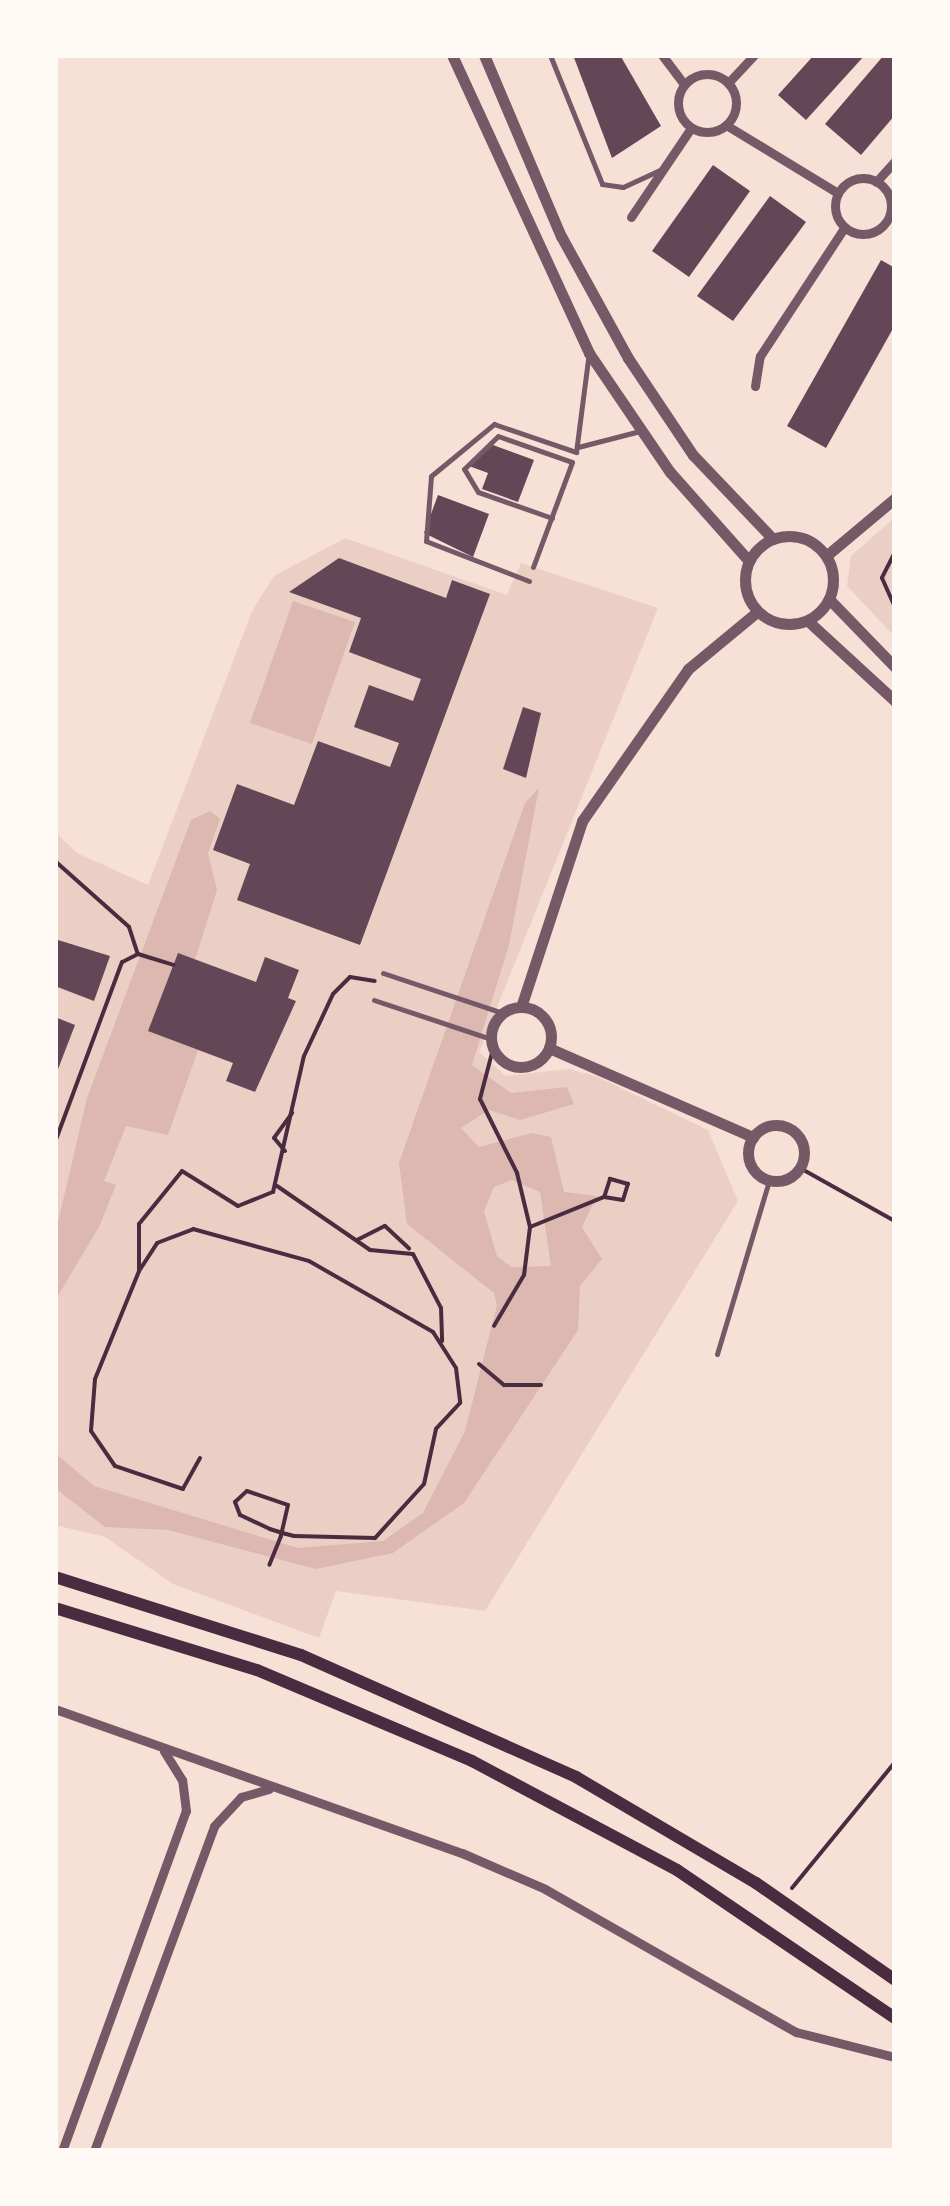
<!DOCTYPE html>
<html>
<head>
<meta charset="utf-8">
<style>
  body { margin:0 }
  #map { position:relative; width:950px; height:2206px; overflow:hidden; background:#f7e1d7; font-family:"Space Grotesk",sans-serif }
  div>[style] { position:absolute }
  .green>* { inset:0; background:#ebcfc5 }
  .water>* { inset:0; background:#dcb8b0 }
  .building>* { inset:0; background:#644757 }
  .path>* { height:4px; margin:-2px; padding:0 2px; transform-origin:2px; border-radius:2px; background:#4a2c40 }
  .service>* { height:5px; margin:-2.5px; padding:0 2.5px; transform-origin:2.5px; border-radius:2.5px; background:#755966 }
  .minor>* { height:9px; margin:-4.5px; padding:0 4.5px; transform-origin:4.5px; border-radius:4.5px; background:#755966 }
  .minor>.ring { margin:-4.5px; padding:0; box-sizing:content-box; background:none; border:9px solid #755966; border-radius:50% }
  .tertiary>* { height:11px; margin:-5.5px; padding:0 5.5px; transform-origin:5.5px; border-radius:5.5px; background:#755966 }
  .tertiary>.ring { margin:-5.5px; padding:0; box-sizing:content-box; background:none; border:11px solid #755966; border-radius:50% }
  .secondary>* { height:12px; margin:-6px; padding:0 6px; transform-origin:6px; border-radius:6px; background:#4a2c40 }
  span { translate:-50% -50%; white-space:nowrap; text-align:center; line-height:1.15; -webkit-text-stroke:9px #fffaf5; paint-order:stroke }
  .frame { position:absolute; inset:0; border:58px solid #fffaf5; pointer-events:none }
</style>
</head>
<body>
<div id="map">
  <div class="green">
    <div style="clip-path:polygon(895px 517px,895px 637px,847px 586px,851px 556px)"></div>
    <div style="clip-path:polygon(345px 538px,507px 595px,521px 563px,658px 608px,479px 1052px,506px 1076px,569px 1069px,598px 1077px,708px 1130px,738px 1201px,485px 1611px,336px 1591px,319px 1638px,173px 1584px,105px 1537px,55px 1525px,55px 832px,77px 853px,148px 885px,252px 611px,274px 576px)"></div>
  </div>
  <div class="water">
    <div style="clip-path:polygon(293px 601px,355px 622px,312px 744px,250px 723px)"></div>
    <div style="clip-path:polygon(evenodd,539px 788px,509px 945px,472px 1065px,511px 1093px,567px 1087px,574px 1104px,520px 1120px,489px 1110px,461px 1128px,479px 1147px,532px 1133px,551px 1137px,564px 1192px,597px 1196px,582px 1227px,602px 1259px,580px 1286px,578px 1330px,464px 1503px,393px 1553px,316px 1569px,168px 1530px,105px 1527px,55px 1488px,55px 1453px,94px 1486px,298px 1548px,383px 1541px,423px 1513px,465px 1431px,497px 1305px,494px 1293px,407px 1224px,399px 1163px,525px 803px,539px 788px,512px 1180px,540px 1192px,551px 1266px,511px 1267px,497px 1256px,484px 1211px,494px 1187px,512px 1180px)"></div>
    <div style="clip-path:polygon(210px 811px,220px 819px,208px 853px,217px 890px,195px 960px,178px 954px,149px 1031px,198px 1050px,168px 1135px,126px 1126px,104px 1181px,116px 1185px,100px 1225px,55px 1301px,55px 1235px,87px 1098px,191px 820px)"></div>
  </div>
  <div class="building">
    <div style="clip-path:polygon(573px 55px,620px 55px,661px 126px,612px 158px)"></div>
    <div style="clip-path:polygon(814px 55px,865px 55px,806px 120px,778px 95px)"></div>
    <div style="clip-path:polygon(884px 55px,895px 55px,895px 115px,861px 155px,825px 124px)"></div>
    <div style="clip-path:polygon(713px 165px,750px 191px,689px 277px,652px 251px)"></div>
    <div style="clip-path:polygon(770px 196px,806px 222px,733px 321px,697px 296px)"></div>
    <div style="clip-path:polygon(881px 260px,895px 268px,895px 325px,826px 448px,787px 426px)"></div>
    <div style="clip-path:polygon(493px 445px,534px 460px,518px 502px,482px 489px,488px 473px,469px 466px)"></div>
    <div style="clip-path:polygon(438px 495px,489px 514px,473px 557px,424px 533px)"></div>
    <div style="clip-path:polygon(339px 558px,446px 598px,452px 580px,490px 594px,360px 945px,237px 900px,250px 864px,213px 850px,237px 784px,294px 805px,318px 741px,390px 767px,399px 743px,354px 727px,369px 685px,413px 701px,421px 679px,349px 652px,361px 618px,289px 592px)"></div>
    <div style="clip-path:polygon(523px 707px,541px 713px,526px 778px,503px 769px)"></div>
    <div style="clip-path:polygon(58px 940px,110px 956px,94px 1001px,55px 986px)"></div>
    <div style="clip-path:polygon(178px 953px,256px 982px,265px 957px,299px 970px,288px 998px,296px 1001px,255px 1092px,226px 1081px,233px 1063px,148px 1031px)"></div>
    <div style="clip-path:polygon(55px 1017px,75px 1025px,55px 1077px)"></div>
  </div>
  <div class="path">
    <div style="left:895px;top:552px;width:29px;rotate:117deg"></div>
    <div style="left:882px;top:578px;width:32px;rotate:66deg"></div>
    <div style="left:55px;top:861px;width:99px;rotate:41.7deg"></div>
    <div style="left:129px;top:927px;width:28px;rotate:72deg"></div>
    <div style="left:138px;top:954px;width:18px;rotate:153deg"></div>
    <div style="left:122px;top:962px;width:192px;rotate:110.4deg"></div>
    <div style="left:138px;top:954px;width:37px;rotate:17deg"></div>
    <div style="left:493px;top:1049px;width:52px;rotate:104.6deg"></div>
    <div style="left:480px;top:1099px;width:83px;rotate:63.4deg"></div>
    <div style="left:517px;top:1173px;width:56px;rotate:76.5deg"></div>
    <div style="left:530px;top:1227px;width:48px;rotate:97.1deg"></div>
    <div style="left:524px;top:1275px;width:59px;rotate:120.5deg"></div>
    <div style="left:285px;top:1151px;width:17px;rotate:-130deg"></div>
    <div style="left:274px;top:1138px;width:31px;rotate:-54deg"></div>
    <div style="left:800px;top:1168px;width:109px;rotate:29.2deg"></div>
    <div style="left:277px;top:1186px;width:113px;rotate:34.5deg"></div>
    <div style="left:370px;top:1250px;width:43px;rotate:5.3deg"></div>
    <div style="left:413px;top:1254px;width:61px;rotate:62.6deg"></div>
    <div style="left:441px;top:1308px;width:33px;rotate:88deg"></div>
    <div style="left:530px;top:1227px;width:80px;rotate:-22.1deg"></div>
    <div style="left:604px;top:1197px;width:19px;rotate:9deg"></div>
    <div style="left:623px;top:1200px;width:17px;rotate:-73deg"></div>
    <div style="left:628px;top:1184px;width:19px;rotate:-164deg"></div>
    <div style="left:610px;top:1179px;width:19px;rotate:108deg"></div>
    <div style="left:357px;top:1240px;width:31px;rotate:-27deg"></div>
    <div style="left:385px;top:1226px;width:33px;rotate:43deg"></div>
    <div style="left:139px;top:1271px;width:33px;rotate:-57deg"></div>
    <div style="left:157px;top:1243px;width:39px;rotate:-21deg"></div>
    <div style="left:193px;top:1229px;width:120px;rotate:15.4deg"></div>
    <div style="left:309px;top:1261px;width:143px;rotate:29.8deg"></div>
    <div style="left:433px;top:1332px;width:43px;rotate:57.4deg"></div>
    <div style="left:456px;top:1368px;width:35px;rotate:83deg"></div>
    <div style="left:460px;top:1403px;width:35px;rotate:133deg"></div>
    <div style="left:436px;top:1429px;width:56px;rotate:102.3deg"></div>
    <div style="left:424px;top:1484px;width:73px;rotate:132.2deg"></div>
    <div style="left:375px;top:1538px;width:81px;rotate:-178.6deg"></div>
    <div style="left:294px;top:1536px;width:8px;rotate:-166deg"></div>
    <div style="left:286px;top:1534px;width:17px;rotate:-163deg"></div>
    <div style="left:270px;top:1529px;width:33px;rotate:-155deg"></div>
    <div style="left:240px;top:1515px;width:14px;rotate:-111deg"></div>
    <div style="left:235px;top:1502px;width:16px;rotate:-43deg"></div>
    <div style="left:247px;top:1491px;width:43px;rotate:18.9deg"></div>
    <div style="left:288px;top:1505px;width:32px;rotate:103deg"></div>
    <div style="left:281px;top:1536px;width:31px;rotate:112deg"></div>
    <div style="left:479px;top:1364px;width:33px;rotate:40deg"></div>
    <div style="left:504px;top:1385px;width:37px"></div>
    <div style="left:200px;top:1458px;width:35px;rotate:119deg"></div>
    <div style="left:183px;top:1489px;width:72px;rotate:-161.3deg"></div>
    <div style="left:115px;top:1466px;width:42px;rotate:-124.4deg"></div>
    <div style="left:91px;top:1431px;width:52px;rotate:-85.6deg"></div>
    <div style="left:95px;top:1379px;width:117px;rotate:-67.8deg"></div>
    <div style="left:139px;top:1271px;width:47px;rotate:-90deg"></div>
    <div style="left:139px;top:1224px;width:68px;rotate:-50.9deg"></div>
    <div style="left:182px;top:1171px;width:66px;rotate:32deg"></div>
    <div style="left:238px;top:1206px;width:38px;rotate:-22deg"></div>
    <div style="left:273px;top:1192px;width:139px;rotate:-77.2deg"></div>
    <div style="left:304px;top:1056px;width:68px;rotate:-64.9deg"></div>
    <div style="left:333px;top:994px;width:24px;rotate:-45deg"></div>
    <div style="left:350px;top:977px;width:25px;rotate:9deg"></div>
    <div style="left:792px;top:1888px;width:163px;rotate:-50.7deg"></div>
  </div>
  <div class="service">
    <div style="left:550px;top:55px;width:139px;rotate:68deg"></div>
    <div style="left:602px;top:184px;width:21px;rotate:8deg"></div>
    <div style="left:623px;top:187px;width:41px;rotate:-24.7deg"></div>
    <div style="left:578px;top:447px;width:64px;rotate:-14.5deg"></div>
    <div style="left:576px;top:452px;width:94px;rotate:-82.6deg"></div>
    <div style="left:552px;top:518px;width:78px;rotate:-160.6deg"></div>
    <div style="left:478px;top:492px;width:27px;rotate:-121deg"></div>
    <div style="left:464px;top:469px;width:47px;rotate:-44.1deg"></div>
    <div style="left:498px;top:436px;width:78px;rotate:19.4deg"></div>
    <div style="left:533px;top:567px;width:112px;rotate:-69.6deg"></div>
    <div style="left:529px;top:581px;width:110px;rotate:-158.8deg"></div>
    <div style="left:426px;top:541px;width:65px;rotate:-85.6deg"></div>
    <div style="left:431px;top:476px;width:82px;rotate:-39.5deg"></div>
    <div style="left:494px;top:424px;width:87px;rotate:18.9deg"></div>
    <div style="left:383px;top:973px;width:126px;rotate:18.4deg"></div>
    <div style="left:374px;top:1000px;width:123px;rotate:18.4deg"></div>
    <div style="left:717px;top:1354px;width:181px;rotate:-73.3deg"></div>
  </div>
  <div class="minor">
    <div style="left:662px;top:55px;width:36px;rotate:53deg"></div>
    <div class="ring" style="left:678px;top:74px;width:49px;height:49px"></div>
    <div style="left:728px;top:83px;width:38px;rotate:-47deg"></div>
    <div style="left:726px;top:125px;width:131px;rotate:31.3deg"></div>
    <div class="ring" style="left:835px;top:178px;width:47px;height:47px"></div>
    <div style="left:876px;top:182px;width:28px;rotate:-48deg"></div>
    <div style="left:631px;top:217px;width:107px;rotate:-56deg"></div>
    <div style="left:755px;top:386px;width:30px;rotate:-81deg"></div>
    <div style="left:760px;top:356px;width:153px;rotate:-56.7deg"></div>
    <div style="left:55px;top:1709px;width:432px;rotate:19.5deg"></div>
    <div style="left:462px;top:1853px;width:90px;rotate:23.4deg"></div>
    <div style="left:545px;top:1889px;width:289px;rotate:29.7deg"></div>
    <div style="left:796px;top:2032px;width:102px;rotate:14.2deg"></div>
    <div style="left:62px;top:2151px;width:362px;rotate:-70deg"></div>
    <div style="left:186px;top:1811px;width:31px;rotate:-97deg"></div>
    <div style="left:182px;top:1780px;width:34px;rotate:-122deg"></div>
    <div style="left:94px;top:2151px;width:346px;rotate:-69.7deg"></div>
    <div style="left:214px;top:1826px;width:40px;rotate:-47deg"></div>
    <div style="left:241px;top:1797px;width:29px;rotate:-16deg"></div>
  </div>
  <div class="tertiary">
    <div style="left:452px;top:55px;width:328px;rotate:65.3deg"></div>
    <div style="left:589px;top:353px;width:144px;rotate:55.8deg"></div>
    <div style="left:670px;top:472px;width:119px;rotate:48.4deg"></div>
    <div style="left:484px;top:55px;width:197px;rotate:67deg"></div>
    <div style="left:561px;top:236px;width:139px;rotate:61.2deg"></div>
    <div style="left:628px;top:358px;width:117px;rotate:56.2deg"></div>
    <div style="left:693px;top:455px;width:116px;rotate:46.4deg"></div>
    <div class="ring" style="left:745px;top:536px;width:77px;height:77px"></div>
    <div style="left:826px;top:556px;width:90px;rotate:-40deg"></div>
    <div style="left:829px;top:599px;width:95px;rotate:45.9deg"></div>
    <div style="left:808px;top:621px;width:118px;rotate:42.6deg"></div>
    <div style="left:521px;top:1007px;width:196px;rotate:-71.8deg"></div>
    <div style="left:582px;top:821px;width:185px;rotate:-55.1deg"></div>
    <div style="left:688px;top:669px;width:89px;rotate:-39.6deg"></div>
    <div class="ring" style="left:491px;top:1007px;width:49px;height:49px"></div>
    <div style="left:549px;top:1048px;width:223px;rotate:23.6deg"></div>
    <div class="ring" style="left:748px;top:1125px;width:45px;height:45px"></div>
  </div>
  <div class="secondary">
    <div style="left:55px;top:1577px;width:258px;rotate:17.6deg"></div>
    <div style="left:301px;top:1655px;width:301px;rotate:23.9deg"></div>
    <div style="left:576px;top:1777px;width:209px;rotate:30.5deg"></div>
    <div style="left:756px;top:1883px;width:169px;rotate:34.9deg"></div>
    <div style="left:55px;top:1608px;width:211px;rotate:17.1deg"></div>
    <div style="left:257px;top:1670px;width:233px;rotate:22.9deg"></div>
    <div style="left:472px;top:1761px;width:232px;rotate:28deg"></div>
    <div style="left:677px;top:1870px;width:263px;rotate:34.2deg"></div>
  </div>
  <div class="frame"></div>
</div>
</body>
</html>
